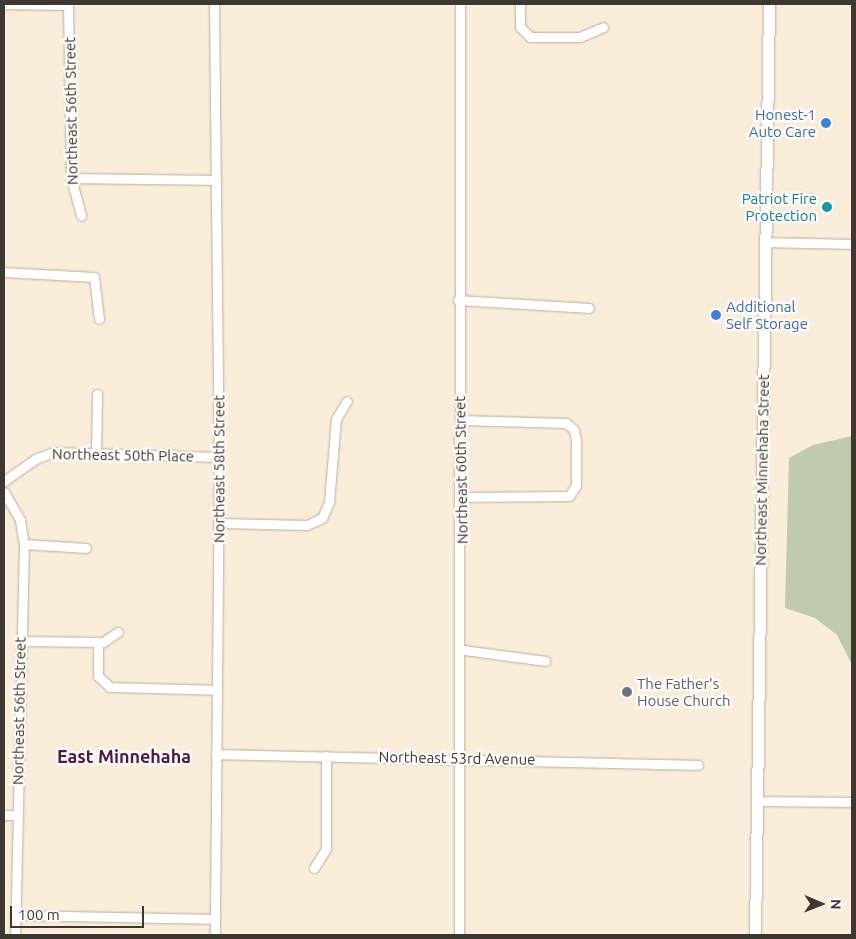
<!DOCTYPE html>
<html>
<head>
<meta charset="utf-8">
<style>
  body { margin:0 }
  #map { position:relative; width:856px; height:939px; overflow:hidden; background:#faeedb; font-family:Ubuntu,sans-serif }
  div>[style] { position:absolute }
  .green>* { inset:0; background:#bfcbab }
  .roads { filter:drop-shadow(0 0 1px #baaf9d) drop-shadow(0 0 1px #baaf9d) }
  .minor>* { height:9px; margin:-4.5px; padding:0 4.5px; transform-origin:4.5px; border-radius:4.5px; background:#fff }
  .major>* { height:11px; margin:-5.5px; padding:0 5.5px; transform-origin:5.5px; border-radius:5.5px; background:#fff }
  .dots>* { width:14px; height:14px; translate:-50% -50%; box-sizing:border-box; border:2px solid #fffcf9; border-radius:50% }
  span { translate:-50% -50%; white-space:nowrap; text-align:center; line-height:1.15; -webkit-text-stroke:4.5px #fffcf9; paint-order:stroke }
  .street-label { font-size:15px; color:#3d3831 }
  .shop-label { font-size:15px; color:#366cbe }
  .right { translate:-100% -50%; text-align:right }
  .left { translate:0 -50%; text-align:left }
  .culture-label { font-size:15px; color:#0d838f }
  .worship-label { font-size:15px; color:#5b616d }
  .quarter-label { font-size:18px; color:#55183d; font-weight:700 }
  .frame { position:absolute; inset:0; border:5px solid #3d3831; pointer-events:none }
  .north { position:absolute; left:796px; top:879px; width:50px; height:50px; -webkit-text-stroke:4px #fffcf9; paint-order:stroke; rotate:91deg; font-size:14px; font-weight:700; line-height:20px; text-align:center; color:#3d3831 }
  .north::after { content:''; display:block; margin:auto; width:18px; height:22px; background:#3d3831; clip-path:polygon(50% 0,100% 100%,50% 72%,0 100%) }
  .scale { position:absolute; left:10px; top:906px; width:134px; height:22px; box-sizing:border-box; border:2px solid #3d3831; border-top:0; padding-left:6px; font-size:15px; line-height:18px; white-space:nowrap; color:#3d3831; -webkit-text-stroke:4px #fffcf9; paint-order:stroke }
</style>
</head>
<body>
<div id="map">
  <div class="green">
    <div style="clip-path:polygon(852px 436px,852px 665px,837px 635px,815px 618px,785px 608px,789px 458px,813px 445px)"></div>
  </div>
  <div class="roads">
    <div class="minor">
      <div style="left:4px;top:4px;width:64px;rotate:0.9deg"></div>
      <div style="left:68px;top:4px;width:174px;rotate:89deg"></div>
      <div style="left:71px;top:178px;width:39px;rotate:75deg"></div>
      <div style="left:214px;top:4px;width:453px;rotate:89.4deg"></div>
      <div style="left:219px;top:457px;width:478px;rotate:90.5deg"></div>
      <div style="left:520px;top:4px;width:23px;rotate:90deg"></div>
      <div style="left:520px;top:27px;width:14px;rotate:45deg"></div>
      <div style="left:530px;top:37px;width:50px"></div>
      <div style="left:580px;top:37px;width:25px;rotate:-23deg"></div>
      <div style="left:71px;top:178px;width:145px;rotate:0.8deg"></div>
      <div style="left:765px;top:242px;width:87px;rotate:1.3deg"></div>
      <div style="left:4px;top:272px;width:90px;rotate:3.2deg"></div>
      <div style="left:94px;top:277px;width:42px;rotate:83.2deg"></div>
      <div style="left:458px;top:300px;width:131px;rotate:3.5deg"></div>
      <div style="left:460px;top:420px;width:106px;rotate:1.6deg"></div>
      <div style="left:566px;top:423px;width:11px;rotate:41deg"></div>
      <div style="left:574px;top:430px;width:10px;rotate:79deg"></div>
      <div style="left:576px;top:440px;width:45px;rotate:90deg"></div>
      <div style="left:576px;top:485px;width:13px;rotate:122deg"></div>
      <div style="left:569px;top:496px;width:107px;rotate:179.5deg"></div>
      <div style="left:96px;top:454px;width:60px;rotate:-89deg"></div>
      <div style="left:4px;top:481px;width:38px;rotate:-35deg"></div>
      <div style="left:35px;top:459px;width:19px;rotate:-21deg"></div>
      <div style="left:53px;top:452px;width:166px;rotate:1.7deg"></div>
      <div style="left:4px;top:492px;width:32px;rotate:60deg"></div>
      <div style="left:20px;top:520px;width:24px;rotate:81deg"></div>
      <div style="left:24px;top:544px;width:391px;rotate:91.3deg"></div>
      <div style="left:219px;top:523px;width:88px;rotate:1.3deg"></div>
      <div style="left:307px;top:525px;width:17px;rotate:-25deg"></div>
      <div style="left:322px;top:518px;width:17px;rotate:-66deg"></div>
      <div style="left:329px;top:502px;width:83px;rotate:-85.2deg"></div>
      <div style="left:336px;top:419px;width:21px;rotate:-59deg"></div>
      <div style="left:24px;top:544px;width:62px;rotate:3.7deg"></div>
      <div style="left:21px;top:641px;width:82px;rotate:0.7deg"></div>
      <div style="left:103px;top:642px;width:18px;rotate:-34deg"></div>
      <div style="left:98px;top:642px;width:34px;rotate:90deg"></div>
      <div style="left:98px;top:676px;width:16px;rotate:43deg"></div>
      <div style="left:110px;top:687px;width:107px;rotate:1.6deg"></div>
      <div style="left:463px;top:650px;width:83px;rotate:7.6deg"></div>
      <div style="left:216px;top:754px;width:482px;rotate:1.3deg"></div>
      <div style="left:758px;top:801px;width:94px;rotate:0.6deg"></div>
      <div style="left:4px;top:815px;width:13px"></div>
      <div style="left:314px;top:868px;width:22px;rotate:-58deg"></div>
      <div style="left:326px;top:849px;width:93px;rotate:-90deg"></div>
      <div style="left:15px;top:915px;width:200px;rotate:1.1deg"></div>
      <div style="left:459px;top:935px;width:931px;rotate:-89.94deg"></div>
    </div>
    <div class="major">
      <div style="left:755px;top:935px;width:931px;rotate:-89.14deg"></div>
    </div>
  </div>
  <div class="dots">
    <div style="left:826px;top:123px;background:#3f7fe0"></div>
    <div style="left:827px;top:207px;background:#0f9aa8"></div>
    <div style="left:716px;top:315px;background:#3f7fe0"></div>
    <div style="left:627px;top:692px;background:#6b7280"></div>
  </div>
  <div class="street-label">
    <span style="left:71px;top:111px;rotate:-91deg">Northeast 56th Street</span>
    <span style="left:123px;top:455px;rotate:1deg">Northeast 50th Place</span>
    <span style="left:219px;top:469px;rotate:-90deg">Northeast 58th Street</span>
    <span style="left:461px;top:470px;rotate:-91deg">Northeast 60th Street</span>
    <span style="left:762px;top:470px;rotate:-89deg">Northeast Minnehaha Street</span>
    <span style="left:19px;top:711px;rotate:-89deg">Northeast 56th Street</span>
    <span style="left:457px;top:758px;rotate:1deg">Northeast 53rd Avenue</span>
  </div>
  <div class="shop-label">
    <span class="right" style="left:816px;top:123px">Honest-1<br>Auto Care</span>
    <span class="left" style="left:726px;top:315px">Additional<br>Self Storage</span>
  </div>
  <div class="culture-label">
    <span class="right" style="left:817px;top:207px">Patriot Fire<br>Protection</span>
  </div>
  <div class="worship-label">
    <span class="left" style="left:637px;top:692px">The Father's<br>House Church</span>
  </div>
  <div class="quarter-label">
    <span style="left:124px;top:756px">East Minnehaha</span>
  </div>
  <div class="frame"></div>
  <div class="north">N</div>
  <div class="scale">100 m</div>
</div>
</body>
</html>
